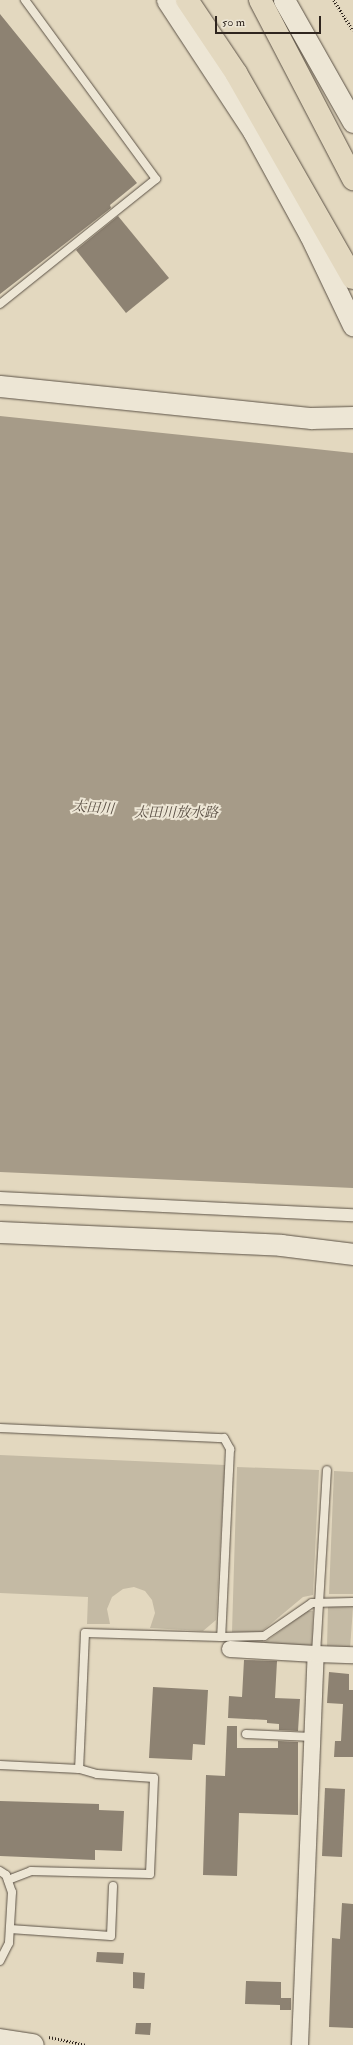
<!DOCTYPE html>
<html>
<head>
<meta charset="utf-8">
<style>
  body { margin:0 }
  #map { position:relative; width:353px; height:2045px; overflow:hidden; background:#e3d8bf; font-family:"IM FELL Double Pica","Noto Serif JP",serif }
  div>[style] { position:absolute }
  .green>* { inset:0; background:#c4baa4 }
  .water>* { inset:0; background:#a69b88 }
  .building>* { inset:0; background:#8d8272 }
  .path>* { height:2.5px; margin-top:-1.25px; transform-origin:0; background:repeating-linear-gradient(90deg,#2f251e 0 1px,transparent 0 3px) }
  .roads { filter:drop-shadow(0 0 1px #5c5246) drop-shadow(0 0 1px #5c5246) }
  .service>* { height:8px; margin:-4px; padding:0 4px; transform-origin:4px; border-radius:4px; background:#ede6d5 }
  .pedestrian>* { height:12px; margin:-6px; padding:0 6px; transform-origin:6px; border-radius:6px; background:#ede6d5 }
  .minor>* { height:16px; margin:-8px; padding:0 8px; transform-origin:8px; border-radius:8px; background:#ede6d5 }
  .tertiary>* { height:21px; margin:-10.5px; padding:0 10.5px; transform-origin:10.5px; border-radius:10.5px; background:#ede6d5 }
  .secondary>* { height:22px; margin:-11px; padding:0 11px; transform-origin:11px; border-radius:11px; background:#ede6d5 }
  .motorway>* { height:22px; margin:-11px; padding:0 11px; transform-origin:11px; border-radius:11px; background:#e3d8bf }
  span { translate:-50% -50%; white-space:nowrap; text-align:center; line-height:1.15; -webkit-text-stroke:4px #ede6d5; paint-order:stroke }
  .water-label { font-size:14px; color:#594e43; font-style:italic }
  .scale { position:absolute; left:215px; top:16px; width:106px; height:18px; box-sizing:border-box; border:2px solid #2f251e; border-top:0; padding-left:5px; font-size:12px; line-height:14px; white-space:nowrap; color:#2f251e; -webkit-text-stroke:3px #ede6d5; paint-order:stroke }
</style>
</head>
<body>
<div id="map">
  <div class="green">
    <div style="clip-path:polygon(0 1455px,225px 1465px,216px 1620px,203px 1631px,150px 1628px,155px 1613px,152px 1600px,145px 1591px,134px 1587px,123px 1589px,112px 1597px,107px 1609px,110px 1624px,87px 1624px,88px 1597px,0 1593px)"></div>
    <div style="clip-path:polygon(237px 1467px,319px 1470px,313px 1595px,303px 1597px,261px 1632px,232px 1632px)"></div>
    <div style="clip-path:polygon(334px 1471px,353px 1472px,353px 1594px,329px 1594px)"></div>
    <div style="clip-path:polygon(328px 1606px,353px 1607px,350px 1649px,327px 1648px)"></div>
    <div style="clip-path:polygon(307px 1611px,313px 1611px,312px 1647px,264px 1643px)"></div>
  </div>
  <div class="water">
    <div style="clip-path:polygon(0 416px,353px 453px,353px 1188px,0 1172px)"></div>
  </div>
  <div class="building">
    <div style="clip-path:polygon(0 14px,137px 183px,110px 205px,111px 208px,0 294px)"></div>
    <div style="clip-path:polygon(118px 216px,169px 278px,126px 313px,76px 250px)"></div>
    <div style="clip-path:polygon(244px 1660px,277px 1661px,275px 1698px,300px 1699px,298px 1731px,279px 1730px,279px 1724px,267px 1723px,267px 1720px,228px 1718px,229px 1696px,242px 1697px)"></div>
    <div style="clip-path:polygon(329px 1672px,349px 1674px,349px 1690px,353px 1690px,353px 1757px,334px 1757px,335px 1741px,341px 1741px,343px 1704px,327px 1703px)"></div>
    <div style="clip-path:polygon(153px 1687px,208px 1690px,205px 1745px,193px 1744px,192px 1760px,149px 1758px)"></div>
    <div style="clip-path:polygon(227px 1726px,237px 1726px,237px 1748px,278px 1748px,278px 1741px,298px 1742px,298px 1815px,239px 1813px,237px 1876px,203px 1875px,206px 1775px,225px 1776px)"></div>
    <div style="clip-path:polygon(325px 1788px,345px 1789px,342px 1857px,322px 1856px)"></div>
    <div style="clip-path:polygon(0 1801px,99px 1804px,99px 1810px,124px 1811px,122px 1851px,95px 1850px,95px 1860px,0 1856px)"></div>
    <div style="clip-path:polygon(342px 1903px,353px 1904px,353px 2028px,329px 2027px,332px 1938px,340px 1939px)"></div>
    <div style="clip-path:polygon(97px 1952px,124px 1953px,123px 1964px,96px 1962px)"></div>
    <div style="clip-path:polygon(133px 1972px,145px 1973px,144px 1989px,133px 1988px)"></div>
    <div style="clip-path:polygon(246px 1981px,281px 1982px,281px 1998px,291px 1998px,291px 2010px,280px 2010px,280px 2005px,245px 2004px)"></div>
    <div style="clip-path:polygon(136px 2023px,151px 2023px,150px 2035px,135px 2034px)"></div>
  </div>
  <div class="path">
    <div style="left:334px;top:0;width:36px;rotate:58deg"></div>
    <div style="left:49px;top:2037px;width:38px;rotate:12deg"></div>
  </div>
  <div class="roads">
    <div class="service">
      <div style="left:0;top:304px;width:200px;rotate:-38.7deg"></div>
      <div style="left:156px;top:179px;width:222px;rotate:-126.2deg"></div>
      <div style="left:0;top:1428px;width:224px;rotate:2.6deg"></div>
      <div style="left:224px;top:1438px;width:13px;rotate:61deg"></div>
      <div style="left:230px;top:1449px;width:188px;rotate:92.7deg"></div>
      <div style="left:221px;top:1637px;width:136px;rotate:-178.3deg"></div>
      <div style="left:85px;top:1633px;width:136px;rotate:92.5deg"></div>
      <div style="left:79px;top:1769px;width:79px;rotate:-177.1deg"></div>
      <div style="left:221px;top:1637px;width:43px;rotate:-1.3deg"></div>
      <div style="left:264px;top:1636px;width:58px;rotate:-34.5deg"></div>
      <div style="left:312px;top:1603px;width:41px;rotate:-1.4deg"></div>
      <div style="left:316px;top:1654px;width:184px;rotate:-86.6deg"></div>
      <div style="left:246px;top:1734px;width:66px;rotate:2.6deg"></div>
      <div style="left:0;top:1871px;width:7px;rotate:34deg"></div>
      <div style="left:6px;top:1875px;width:18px;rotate:71deg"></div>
      <div style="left:12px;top:1892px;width:51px;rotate:93.4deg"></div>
      <div style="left:9px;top:1943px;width:20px;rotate:117deg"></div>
      <div style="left:8px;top:1880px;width:25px;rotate:-21deg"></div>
      <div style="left:31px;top:1871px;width:119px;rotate:1.4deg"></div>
      <div style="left:150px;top:1874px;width:96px;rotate:-87.6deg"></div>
      <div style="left:154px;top:1778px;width:57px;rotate:-176deg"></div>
      <div style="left:97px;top:1774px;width:19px;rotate:-164deg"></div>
      <div style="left:10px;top:1929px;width:101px;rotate:4deg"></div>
      <div style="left:111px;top:1936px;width:50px;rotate:-87.7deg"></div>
    </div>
    <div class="pedestrian">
      <div style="left:0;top:1198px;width:353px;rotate:2.8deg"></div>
    </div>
    <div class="minor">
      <div style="left:230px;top:1649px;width:86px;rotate:3.3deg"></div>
      <div style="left:300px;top:2045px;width:391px;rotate:-87.7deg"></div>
      <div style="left:316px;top:1654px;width:37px;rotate:2deg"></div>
    </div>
    <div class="tertiary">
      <div style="left:167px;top:0;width:157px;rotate:56.7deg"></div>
      <div style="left:253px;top:131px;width:119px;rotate:61.3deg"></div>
      <div style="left:310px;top:235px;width:100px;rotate:64.5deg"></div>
      <div style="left:284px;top:0;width:140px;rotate:60.5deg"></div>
      <div style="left:0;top:386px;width:313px;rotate:5.9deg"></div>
      <div style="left:311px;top:418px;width:42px;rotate:-1.4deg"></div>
      <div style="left:0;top:1232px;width:281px;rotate:2.6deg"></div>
      <div style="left:281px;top:1245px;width:73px;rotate:7.1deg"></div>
    </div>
    <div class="secondary">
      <div style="left:0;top:2040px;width:33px;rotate:9deg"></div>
    </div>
    <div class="motorway">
      <div style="left:187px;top:0;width:88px;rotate:56.1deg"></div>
      <div style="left:236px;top:73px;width:236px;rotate:60.3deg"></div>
      <div style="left:260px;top:0;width:202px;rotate:62.5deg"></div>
    </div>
  </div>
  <div class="water-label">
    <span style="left:93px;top:808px;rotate:4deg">太田川</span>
    <span style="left:176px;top:813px">太田川放水路</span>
  </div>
  <div class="scale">50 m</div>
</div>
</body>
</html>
